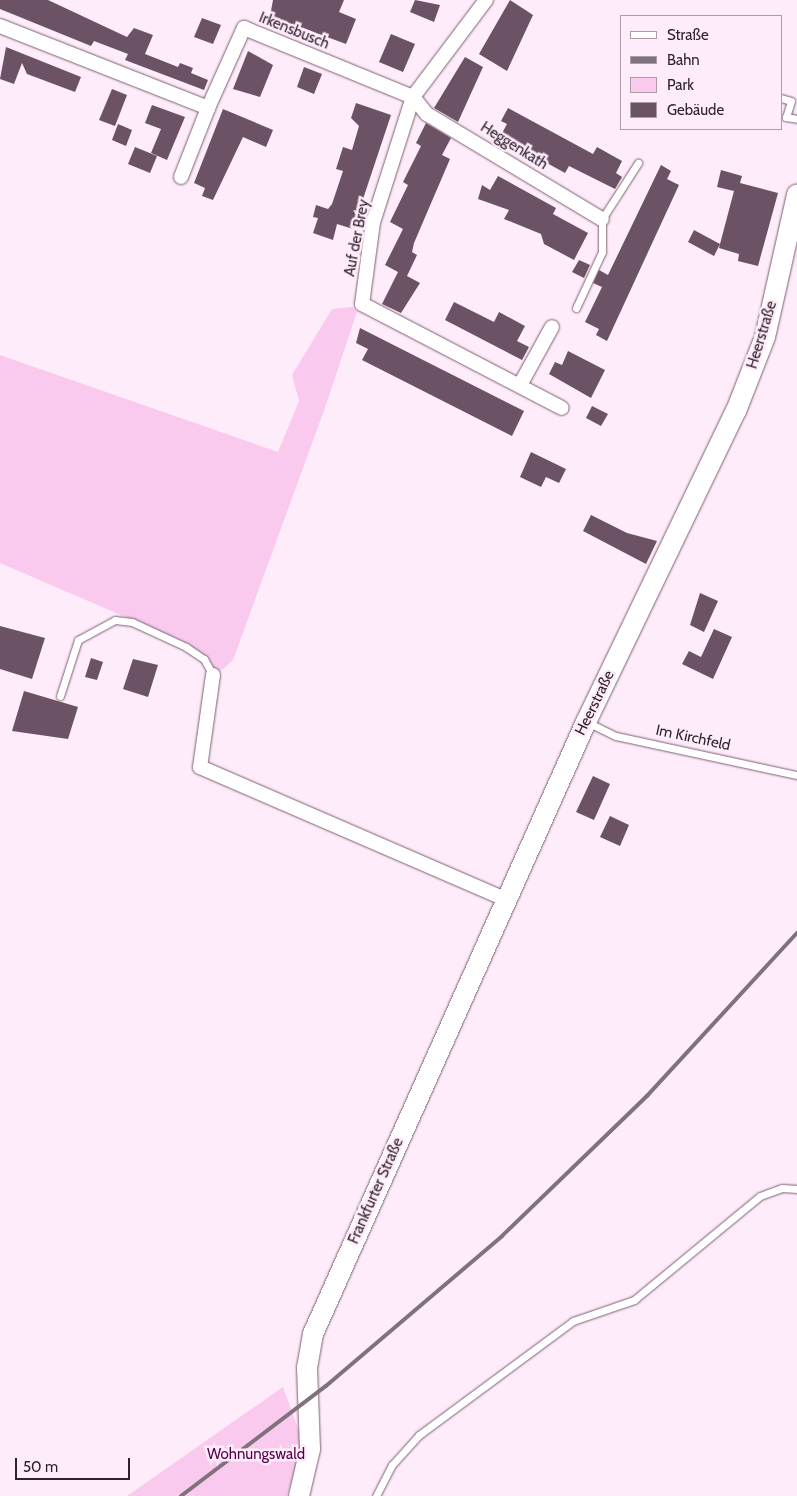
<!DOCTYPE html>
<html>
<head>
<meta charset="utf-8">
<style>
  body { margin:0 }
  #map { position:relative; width:797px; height:1496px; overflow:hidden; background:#ffecfa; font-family:Cabin,sans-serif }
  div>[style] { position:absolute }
  .green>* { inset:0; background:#facaee }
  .building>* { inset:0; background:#6b5265 }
  .roads { filter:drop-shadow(0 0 1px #7a6073) drop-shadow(0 0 1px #7a6073) }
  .service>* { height:7px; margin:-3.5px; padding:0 3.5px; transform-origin:3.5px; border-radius:3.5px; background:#fff }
  .minor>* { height:14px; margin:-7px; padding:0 7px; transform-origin:7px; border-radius:7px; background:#fff }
  .secondary>* { height:20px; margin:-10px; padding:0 10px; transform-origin:10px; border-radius:10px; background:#fff }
  .rail>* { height:4px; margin:-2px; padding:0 2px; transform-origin:2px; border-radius:2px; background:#80727c }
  span { translate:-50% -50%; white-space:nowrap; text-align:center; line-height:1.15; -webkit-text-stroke:5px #ffecfa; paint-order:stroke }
  .street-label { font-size:15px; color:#2e232b }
  .park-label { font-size:15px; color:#530048 }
  .legend { position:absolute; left:620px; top:15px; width:162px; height:115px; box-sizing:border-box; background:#ffecfa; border:1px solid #ab9ca7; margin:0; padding:6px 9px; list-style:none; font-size:15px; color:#2e232b }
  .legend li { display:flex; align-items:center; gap:10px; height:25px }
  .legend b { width:25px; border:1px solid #ab9ca7 }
  .scale { position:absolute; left:15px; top:1458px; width:115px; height:22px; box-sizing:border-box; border:2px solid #2e232b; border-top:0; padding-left:6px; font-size:15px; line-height:18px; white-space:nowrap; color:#2e232b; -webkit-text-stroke:4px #ffecfa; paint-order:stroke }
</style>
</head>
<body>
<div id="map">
  <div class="green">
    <div style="clip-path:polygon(352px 307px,357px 312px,326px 405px,233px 660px,223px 669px,214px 673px,207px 659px,130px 619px,0 563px,0 355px,278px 452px,299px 401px,292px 375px,332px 309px)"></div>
    <div style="clip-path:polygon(283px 1387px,303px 1442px,287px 1496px,127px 1496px)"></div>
  </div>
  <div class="building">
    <div style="clip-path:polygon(0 0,48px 0,127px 37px,134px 28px,153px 35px,145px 54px,178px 67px,180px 63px,193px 68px,191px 73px,208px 80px,204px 90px,125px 60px,128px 54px,94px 41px,91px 46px,0 9px)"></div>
    <div style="clip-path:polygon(273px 0,344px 0,339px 12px,356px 19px,346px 44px,270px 16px)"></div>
    <div style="clip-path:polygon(415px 0,440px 5px,434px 22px,410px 12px)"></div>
    <div style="clip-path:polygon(510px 0,533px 15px,507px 71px,479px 54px)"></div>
    <div style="clip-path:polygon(202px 18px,221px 25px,213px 44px,194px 37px)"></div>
    <div style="clip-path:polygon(391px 34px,415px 44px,403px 72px,379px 62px)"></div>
    <div style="clip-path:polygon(6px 47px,81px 77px,75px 92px,27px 74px,22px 63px,14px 84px,0 79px)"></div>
    <div style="clip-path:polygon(248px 51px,273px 65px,260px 97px,233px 89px)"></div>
    <div style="clip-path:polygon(465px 57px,483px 67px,458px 122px,434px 108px)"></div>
    <div style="clip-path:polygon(304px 67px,322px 74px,314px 94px,297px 87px)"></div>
    <div style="clip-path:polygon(112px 89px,127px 95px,115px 126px,99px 120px)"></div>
    <div style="clip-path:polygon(356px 103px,391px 115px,353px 229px,337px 224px,333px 240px,313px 233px,318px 218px,313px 217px,316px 205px,328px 209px,332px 204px,343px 171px,336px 169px,343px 147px,352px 150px,359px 126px,351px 118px)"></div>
    <div style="clip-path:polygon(152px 105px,185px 117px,167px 160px,151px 153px,161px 129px,145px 123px)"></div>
    <div style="clip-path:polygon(508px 108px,593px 154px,597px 147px,622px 161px,616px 173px,622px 177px,615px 189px,569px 166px,565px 173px,500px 137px,507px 124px,501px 121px)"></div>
    <div style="clip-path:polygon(223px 109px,273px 130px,266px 147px,243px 137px,213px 200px,202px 196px,205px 188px,194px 183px)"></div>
    <div style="clip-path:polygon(426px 123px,451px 138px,442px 155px,450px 159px,414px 243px,412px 252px,417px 255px,407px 276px,420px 283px,401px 313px,382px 304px,398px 272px,385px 265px,403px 229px,390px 222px,408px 185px,403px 182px,421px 146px,416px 143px)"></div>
    <div style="clip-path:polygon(118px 124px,132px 130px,126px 146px,112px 140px)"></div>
    <div style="clip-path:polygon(135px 147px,157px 156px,150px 173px,128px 164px)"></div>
    <div style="clip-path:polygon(661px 165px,671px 171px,667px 179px,679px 185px,607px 341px,596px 335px,599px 329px,585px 322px,602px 287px,593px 283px,599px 270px,608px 275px)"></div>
    <div style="clip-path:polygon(721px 170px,742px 176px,740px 183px,778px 193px,758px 266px,738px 261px,739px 254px,719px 248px,720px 244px,714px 256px,688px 242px,694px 230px,720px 244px,734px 191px,717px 187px)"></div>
    <div style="clip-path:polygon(498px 176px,556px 208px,553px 214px,588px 233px,574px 260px,544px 244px,541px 234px,504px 219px,509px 210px,478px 199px,482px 185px,490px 190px)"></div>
    <div style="clip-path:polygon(579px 260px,590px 265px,584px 278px,572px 272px)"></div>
    <div style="clip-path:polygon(454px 302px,494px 322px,499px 312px,525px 326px,517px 341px,529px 347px,522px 360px,445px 320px)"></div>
    <div style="clip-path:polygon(360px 328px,524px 411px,512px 436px,362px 360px,368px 349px,356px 343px)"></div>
    <div style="clip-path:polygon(568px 351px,605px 370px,591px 398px,549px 374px,555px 362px,562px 365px)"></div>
    <div style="clip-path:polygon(592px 406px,608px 414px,601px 426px,586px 418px)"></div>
    <div style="clip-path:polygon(531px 452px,566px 469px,559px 483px,546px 477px,541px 487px,520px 477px)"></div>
    <div style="clip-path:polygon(591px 515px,627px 533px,657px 541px,646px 564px,583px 531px)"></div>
    <div style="clip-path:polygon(700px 593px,718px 601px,704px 632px,690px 625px)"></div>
    <div style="clip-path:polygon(0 626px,45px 638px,32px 679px,0 669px)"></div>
    <div style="clip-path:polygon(714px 629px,732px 637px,713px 679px,682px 664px,689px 651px,701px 657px)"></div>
    <div style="clip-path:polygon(91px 658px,103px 662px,97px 680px,85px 677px)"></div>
    <div style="clip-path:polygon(133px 659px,158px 665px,148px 697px,123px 689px)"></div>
    <div style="clip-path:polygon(24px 691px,78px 707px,68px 739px,12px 731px)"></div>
    <div style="clip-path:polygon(593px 776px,610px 784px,594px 820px,576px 812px)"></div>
    <div style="clip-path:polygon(610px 816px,629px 825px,620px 846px,600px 837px)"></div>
  </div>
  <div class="roads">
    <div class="service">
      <div style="left:781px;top:98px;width:10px;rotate:17deg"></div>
      <div style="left:791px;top:101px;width:17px;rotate:107deg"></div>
      <div style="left:786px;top:117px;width:11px;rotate:10deg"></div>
      <div style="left:576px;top:308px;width:62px;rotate:-65.1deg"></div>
      <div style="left:602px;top:252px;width:33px;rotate:-90deg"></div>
      <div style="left:602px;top:219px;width:67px;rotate:-57.3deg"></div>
      <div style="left:60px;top:696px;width:59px;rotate:-72.2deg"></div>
      <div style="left:78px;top:640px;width:42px;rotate:-28.4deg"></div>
      <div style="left:115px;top:620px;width:17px;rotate:7deg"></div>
      <div style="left:132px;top:622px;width:60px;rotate:24.8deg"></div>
      <div style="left:186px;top:647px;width:22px;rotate:34deg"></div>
      <div style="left:204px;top:659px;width:18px;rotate:61deg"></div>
      <div style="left:587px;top:722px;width:32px;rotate:26deg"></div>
      <div style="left:616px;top:736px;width:185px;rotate:12.2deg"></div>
      <div style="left:376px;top:1496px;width:35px;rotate:-63deg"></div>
      <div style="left:392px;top:1465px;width:40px;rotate:-48deg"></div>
      <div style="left:419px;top:1435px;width:192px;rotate:-36.5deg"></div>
      <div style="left:573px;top:1321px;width:65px;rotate:-19deg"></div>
      <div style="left:634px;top:1300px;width:163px;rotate:-39.5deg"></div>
      <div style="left:760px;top:1196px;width:23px;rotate:-20deg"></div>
      <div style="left:782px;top:1188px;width:15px;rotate:4deg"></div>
    </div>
    <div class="minor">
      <div style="left:486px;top:0;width:121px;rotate:127deg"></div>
      <div style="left:413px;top:97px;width:131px;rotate:107.7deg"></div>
      <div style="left:373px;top:222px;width:83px;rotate:97.6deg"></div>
      <div style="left:362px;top:304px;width:225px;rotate:27.5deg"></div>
      <div style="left:0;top:26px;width:224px;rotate:21.5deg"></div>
      <div style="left:208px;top:108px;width:88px;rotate:-65.8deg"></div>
      <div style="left:244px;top:28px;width:183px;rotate:22.2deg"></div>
      <div style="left:413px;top:97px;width:22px;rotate:51deg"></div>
      <div style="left:427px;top:114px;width:204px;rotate:31deg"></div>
      <div style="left:181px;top:177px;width:74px;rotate:-68.6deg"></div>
      <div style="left:520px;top:385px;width:66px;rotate:-61.1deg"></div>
      <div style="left:213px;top:675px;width:93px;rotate:98deg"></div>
      <div style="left:200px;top:767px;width:335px;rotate:23.4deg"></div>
    </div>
    <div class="secondary">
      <div style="left:299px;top:1496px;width:48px;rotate:-76.8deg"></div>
      <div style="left:310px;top:1449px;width:81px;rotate:-92.1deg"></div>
      <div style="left:307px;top:1368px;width:35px;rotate:-80deg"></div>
      <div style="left:313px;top:1334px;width:670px;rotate:-65.96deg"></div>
      <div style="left:586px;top:722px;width:345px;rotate:-64.3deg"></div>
      <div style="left:736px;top:411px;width:79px;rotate:-68.6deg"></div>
      <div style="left:765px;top:337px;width:146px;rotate:-77.3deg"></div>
    </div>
  </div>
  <div class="rail">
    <div style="left:181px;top:1496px;width:182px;rotate:-37.2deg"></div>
    <div style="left:326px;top:1386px;width:231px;rotate:-40.4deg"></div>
    <div style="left:502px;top:1236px;width:202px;rotate:-44deg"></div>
    <div style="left:647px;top:1096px;width:222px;rotate:-47.4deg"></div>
  </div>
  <div class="street-label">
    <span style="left:294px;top:31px;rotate:22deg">Irkensbusch</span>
    <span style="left:514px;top:146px;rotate:32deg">Heggenkath</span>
    <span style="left:357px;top:238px;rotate:-79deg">Auf der Brey</span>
    <span style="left:762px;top:335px;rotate:-73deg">Heerstraße</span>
    <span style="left:595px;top:703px;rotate:-64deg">Heerstraße</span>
    <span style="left:693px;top:738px;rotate:12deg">Im Kirchfeld</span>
    <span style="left:376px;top:1191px;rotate:-66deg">Frankfurter Straße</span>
  </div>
  <div class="park-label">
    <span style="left:256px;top:1455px">Wohnungswald</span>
  </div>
  <ul class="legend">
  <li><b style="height:6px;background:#fff"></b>Straße</li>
  <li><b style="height:6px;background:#80727c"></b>Bahn</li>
  <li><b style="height:14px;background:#facaee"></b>Park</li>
  <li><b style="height:14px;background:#6b5265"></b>Gebäude</li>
  </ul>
  <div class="scale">50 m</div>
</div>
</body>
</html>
